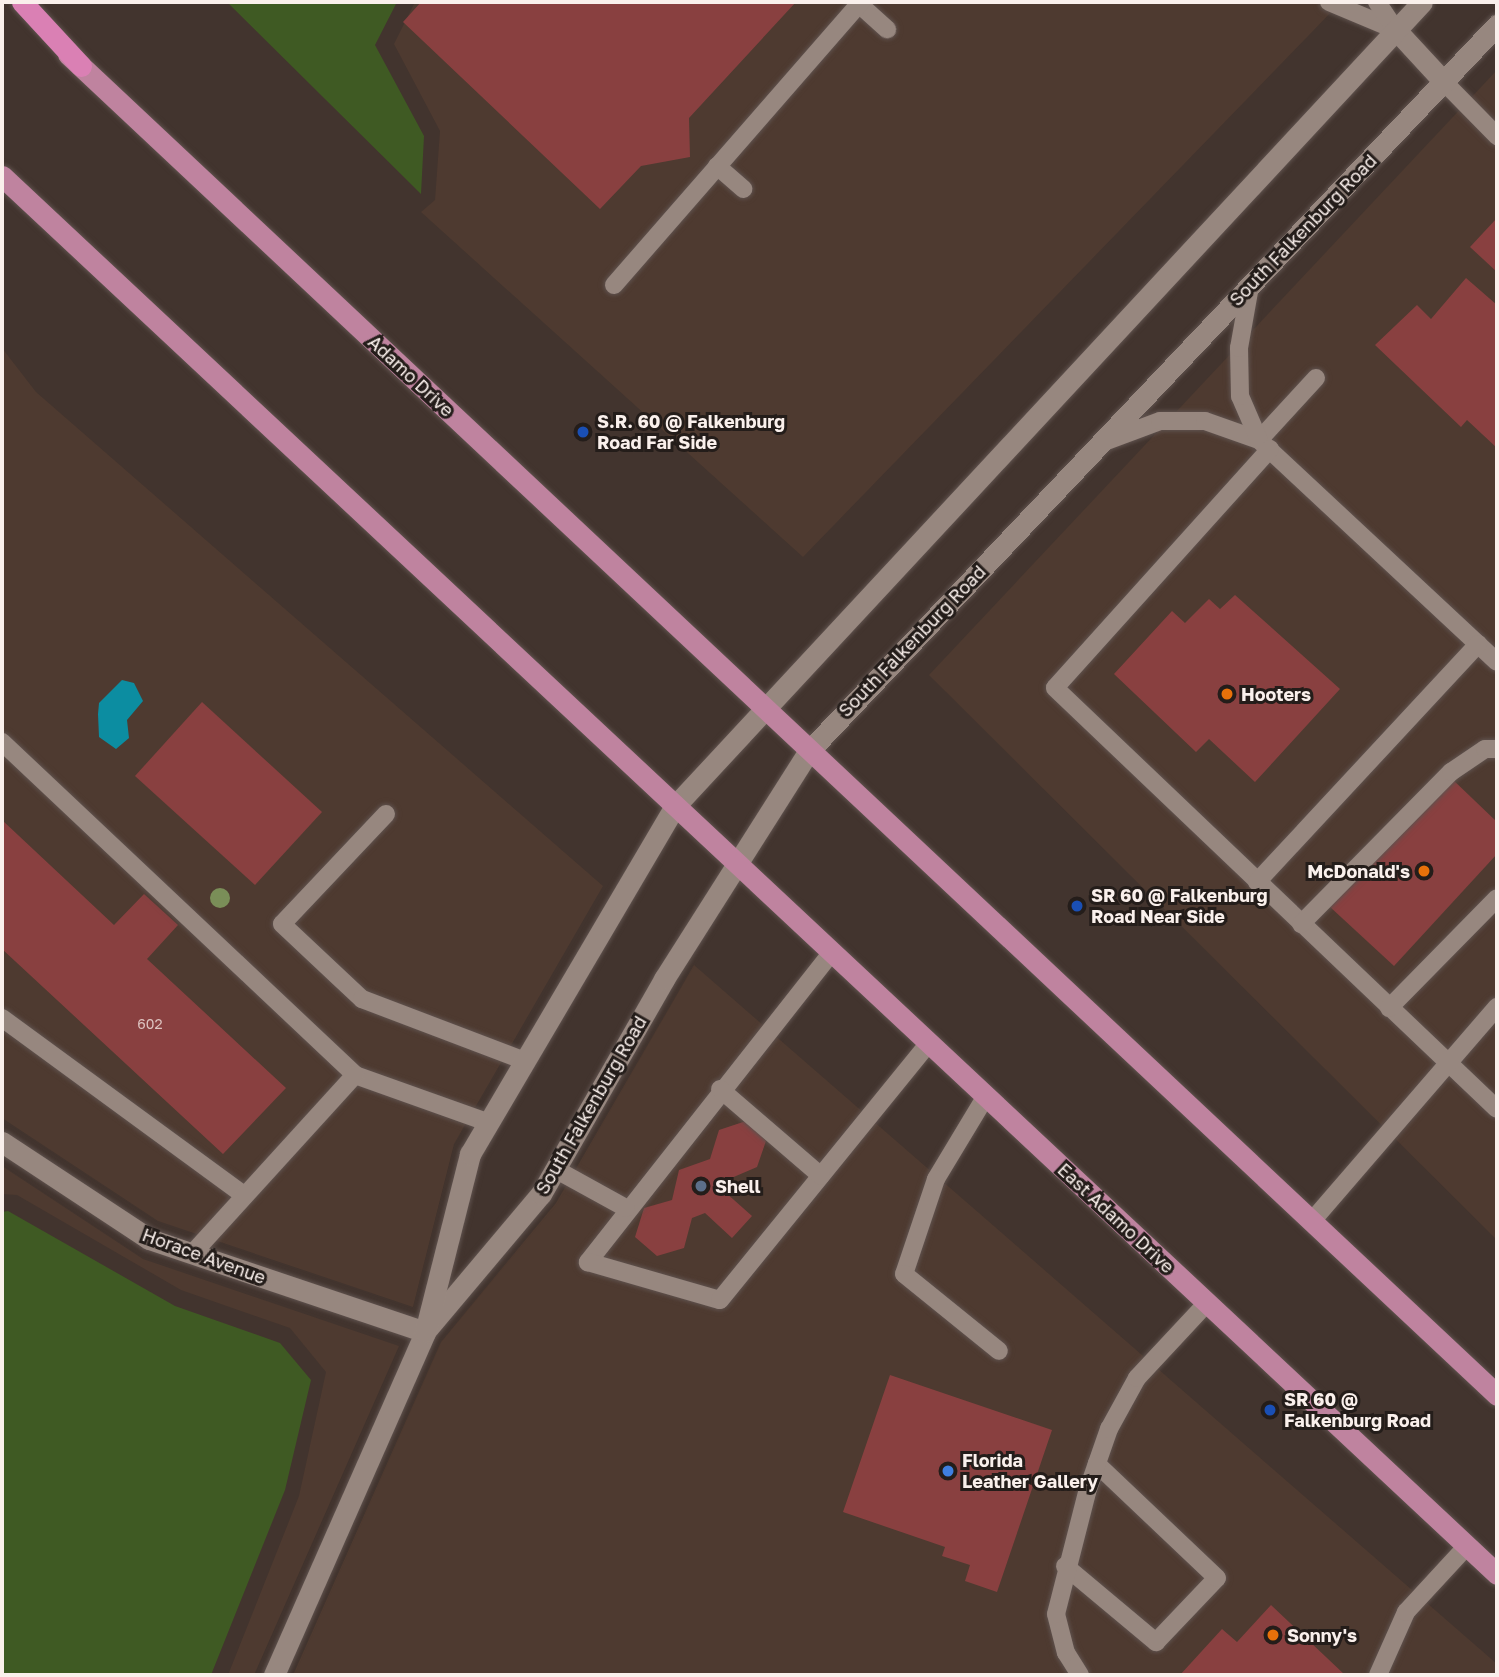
<!DOCTYPE html>
<html>
<head>
<meta charset="utf-8">
<style>
  body { margin:0 }
  #map { position:relative; width:1499px; height:1677px; overflow:hidden; background:#42342e; font-family:"Golos Text",sans-serif }
  div>[style] { position:absolute }
  .built>* { inset:0; background:#4e3a30 }
  .green>* { inset:0; background:#3f5a23 }
  .water>* { inset:0; background:#0c8da1 }
  .building>* { inset:0; background:#894040 }
  .roads { filter:drop-shadow(0 0 2px #5f524e) drop-shadow(0 0 2px #5f524e) }
  .lane>* { height:18px; margin:-9px; padding:0 9px; transform-origin:9px; border-radius:9px; background:#97877f }
  .street>* { height:21px; margin:-10.5px; padding:0 10.5px; transform-origin:10.5px; border-radius:10.5px; background:#97877f }
  .secondary>* { height:21px; margin:-10.5px; padding:0 10.5px; transform-origin:10.5px; border-radius:10.5px; background:#97877f }
  .primary>* { height:21px; margin:-10.5px; padding:0 10.5px; transform-origin:10.5px; border-radius:10.5px; background:#bf839f }
  .highway>* { height:21px; margin:-10.5px; padding:0 10.5px; transform-origin:10.5px; border-radius:10.5px; background:#da80b4 }
  .trees>* { width:20px; height:20px; margin:-10px; border-radius:50%; background:#7a8e58 }
  .dots>* { width:19px; height:19px; translate:-50% -50%; box-sizing:border-box; border:4px solid #241d1a; border-radius:50% }
  span { translate:-50% -50%; white-space:nowrap; text-align:center; line-height:1.15; -webkit-text-stroke:6px #241d1a; paint-order:stroke }
  .number-label { font-size:14px; color:#dec4c1 }
  .number-label span { -webkit-text-stroke-width:0 }
  .street-label { font-size:18px; color:#faf0ec }
  .poi-label { font-size:18px; color:#faf0ec; font-weight:700 }
  .left { translate:0 -50%; text-align:left }
  .right { translate:-100% -50%; text-align:right }
  .frame { position:absolute; inset:0; border:4px solid #faf0ec; pointer-events:none }
</style>
</head>
<body>
<div id="map">
  <div class="built">
    <div style="clip-path:polygon(415px 2px,1341px 2px,803px 557px,421px 212px,435px 200px,440px 131px,394px 44px)"></div>
    <div style="clip-path:polygon(1497px 70px,1497px 1240px,929px 675px)"></div>
    <div style="clip-path:polygon(2px 348px,36px 392px,603px 886px,454px 1144px,413px 1307px,158px 1221px,2px 1118px)"></div>
    <div style="clip-path:polygon(694px 965px,1497px 1664px,1497px 1675px,293px 1675px,441px 1342px,556px 1203px)"></div>
    <div style="clip-path:polygon(2px 1166px,143px 1259px,399px 1346px,254px 1675px,228px 1675px,299px 1496px,326px 1372px,290px 1328px,181px 1290px,17px 1195px,2px 1194px)"></div>
  </div>
  <div class="green">
    <div style="clip-path:polygon(227px 2px,397px 2px,375px 45px,424px 136px,421px 194px)"></div>
    <div style="clip-path:polygon(8px 1211px,175px 1306px,280px 1343px,311px 1380px,285px 1490px,211px 1675px,2px 1675px,2px 1212px)"></div>
  </div>
  <div class="water">
    <div style="clip-path:polygon(122px 680px,134px 683px,143px 701px,127px 720px,129px 738px,116px 749px,99px 737px,98px 714px,99px 703px)"></div>
  </div>
  <div class="building">
    <div style="clip-path:polygon(421px 2px,796px 2px,689px 118px,690px 157px,641px 166px,600px 209px,403px 22px)"></div>
    <div style="clip-path:polygon(1497px 218px,1497px 272px,1470px 247px)"></div>
    <div style="clip-path:polygon(1466px 278px,1497px 305px,1497px 448px,1467px 420px,1461px 427px,1375px 345px,1417px 305px,1431px 319px)"></div>
    <div style="clip-path:polygon(1235px 595px,1340px 689px,1255px 782px,1209px 739px,1196px 752px,1114px 674px,1172px 611px,1185px 623px,1209px 599px,1220px 609px)"></div>
    <div style="clip-path:polygon(202px 702px,322px 812px,255px 885px,135px 776px)"></div>
    <div style="clip-path:polygon(1450px 777px,1497px 822px,1497px 854px,1394px 966px,1329px 906px)"></div>
    <div style="clip-path:polygon(2px 820px,114px 925px,144px 894px,178px 925px,147px 959px,286px 1088px,223px 1154px,2px 949px)"></div>
    <div style="clip-path:polygon(746px 1121px,766px 1141px,757px 1167px,729px 1179px,725px 1192px,752px 1216px,732px 1238px,705px 1213px,692px 1218px,684px 1248px,657px 1256px,635px 1237px,644px 1208px,672px 1200px,679px 1170px,710px 1159px,719px 1130px)"></div>
    <div style="clip-path:polygon(890px 1375px,1052px 1430px,997px 1592px,965px 1581px,970px 1565px,942px 1556px,945px 1547px,843px 1512px)"></div>
    <div style="clip-path:polygon(1271px 1605px,1345px 1675px,1180px 1675px,1222px 1629px,1237px 1642px)"></div>
  </div>
  <div class="roads">
    <div class="lane">
      <div style="left:1329px;top:2px;width:73px;rotate:22.7deg"></div>
      <div style="left:1377px;top:2px;width:34px;rotate:56deg"></div>
      <div style="left:859px;top:4px;width:38px;rotate:42deg"></div>
      <div style="left:1444px;top:82px;width:76px;rotate:45.5deg"></div>
      <div style="left:717px;top:166px;width:35px;rotate:41deg"></div>
      <div style="left:614px;top:285px;width:376px;rotate:-48.9deg"></div>
      <div style="left:1316px;top:378px;width:84px;rotate:132.6deg"></div>
      <div style="left:1259px;top:440px;width:325px;rotate:43deg"></div>
      <div style="left:1101px;top:443px;width:63px;rotate:-20.4deg"></div>
      <div style="left:1160px;top:421px;width:45px"></div>
      <div style="left:1205px;top:421px;width:57px;rotate:19.4deg"></div>
      <div style="left:1259px;top:440px;width:48px;rotate:-113.4deg"></div>
      <div style="left:1240px;top:396px;width:48px;rotate:-91.2deg"></div>
      <div style="left:1239px;top:348px;width:63px;rotate:-79.9deg"></div>
      <div style="left:1270px;top:449px;width:321px;rotate:132deg"></div>
      <div style="left:1055px;top:688px;width:610px;rotate:43.61deg"></div>
      <div style="left:2px;top:742px;width:485px;rotate:43.3deg"></div>
      <div style="left:355px;top:1075px;width:140px;rotate:19.6deg"></div>
      <div style="left:386px;top:814px;width:151px;rotate:133.4deg"></div>
      <div style="left:282px;top:924px;width:110px;rotate:43.2deg"></div>
      <div style="left:362px;top:999px;width:172px;rotate:20.8deg"></div>
      <div style="left:1257px;top:882px;width:325px;rotate:-47.1deg"></div>
      <div style="left:1301px;top:924px;width:214px;rotate:-45.4deg"></div>
      <div style="left:1451px;top:772px;width:41px;rotate:-34.1deg"></div>
      <div style="left:1485px;top:749px;width:12px"></div>
      <div style="left:832px;top:952px;width:395px;rotate:128.2deg"></div>
      <div style="left:588px;top:1262px;width:137px;rotate:16.1deg"></div>
      <div style="left:720px;top:1300px;width:331px;rotate:-50.9deg"></div>
      <div style="left:1389px;top:1008px;width:154px;rotate:-45.5deg"></div>
      <div style="left:2px;top:1018px;width:300px;rotate:36.2deg"></div>
      <div style="left:720px;top:1089px;width:133px;rotate:40.7deg"></div>
      <div style="left:986px;top:1096px;width:97px;rotate:121.1deg"></div>
      <div style="left:936px;top:1179px;width:100px;rotate:108.6deg"></div>
      <div style="left:904px;top:1274px;width:122px;rotate:39deg"></div>
      <div style="left:555px;top:1169px;width:81px;rotate:28.8deg"></div>
      <div style="left:1312px;top:1221px;width:283px;rotate:-49.2deg"></div>
      <div style="left:192px;top:1254px;width:242px;rotate:-47.7deg"></div>
      <div style="left:1065px;top:1566px;width:119px;rotate:39.9deg"></div>
      <div style="left:1156px;top:1642px;width:88px;rotate:-46.4deg"></div>
      <div style="left:1217px;top:1578px;width:166px;rotate:-136.5deg"></div>
      <div style="left:1080px;top:1675px;width:26px;rotate:-122deg"></div>
      <div style="left:1066px;top:1653px;width:40px;rotate:-104.4deg"></div>
      <div style="left:1056px;top:1614px;width:126px;rotate:-75.7deg"></div>
      <div style="left:1087px;top:1492px;width:67px;rotate:-70.8deg"></div>
      <div style="left:1109px;top:1429px;width:58px;rotate:-61.2deg"></div>
      <div style="left:1137px;top:1378px;width:103px;rotate:-47deg"></div>
      <div style="left:1378px;top:1675px;width:69px;rotate:-66deg"></div>
      <div style="left:1406px;top:1612px;width:90px;rotate:-47.3deg"></div>
    </div>
    <div class="street">
      <div style="left:2px;top:1142px;width:176px;rotate:33.4deg"></div>
      <div style="left:149px;top:1239px;width:291px;rotate:18.6deg"></div>
    </div>
    <div class="secondary">
      <div style="left:1396px;top:30px;width:71px;rotate:47.3deg"></div>
      <div style="left:428px;top:1328px;width:175px;rotate:-49.9deg"></div>
      <div style="left:541px;top:1194px;width:248px;rotate:-60.2deg"></div>
      <div style="left:664px;top:979px;width:269px;rotate:-57.6deg"></div>
      <div style="left:808px;top:752px;width:1002px;rotate:-46.54deg"></div>
      <div style="left:274px;top:1675px;width:375px;rotate:-66.2deg"></div>
      <div style="left:425px;top:1332px;width:184px;rotate:-75.8deg"></div>
      <div style="left:470px;top:1154px;width:404px;rotate:-59.5deg"></div>
      <div style="left:675px;top:806px;width:1097px;rotate:-47.1deg"></div>
    </div>
    <div class="primary">
      <div style="left:68px;top:54px;width:1960px;rotate:43.18deg"></div>
      <div style="left:2px;top:176px;width:2047px;rotate:43.08deg"></div>
    </div>
    <div class="highway">
      <div style="left:22px;top:2px;width:87px;rotate:47.3deg"></div>
    </div>
  </div>
  <div class="trees">
    <div style="left:220px;top:898px"></div>
  </div>
  <div class="dots">
    <div style="left:583px;top:432px;background:#1a4fb4"></div>
    <div style="left:1227px;top:694px;background:#e8710a"></div>
    <div style="left:1424px;top:871px;background:#e8710a"></div>
    <div style="left:1077px;top:906px;background:#1a4fb4"></div>
    <div style="left:701px;top:1186px;background:#5c6f8a"></div>
    <div style="left:1270px;top:1410px;background:#1a4fb4"></div>
    <div style="left:948px;top:1471px;background:#3f7fe0"></div>
    <div style="left:1273px;top:1635px;background:#e8710a"></div>
  </div>
  <div class="number-label">
    <span style="left:150px;top:1024px">602</span>
  </div>
  <div class="street-label">
    <span style="left:1303px;top:230px;rotate:-46deg">South Falkenburg Road</span>
    <span style="left:411px;top:376px;rotate:43deg">Adamo Drive</span>
    <span style="left:912px;top:641px;rotate:-46deg">South Falkenburg Road</span>
    <span style="left:591px;top:1105px;rotate:-60deg">South Falkenburg Road</span>
    <span style="left:1116px;top:1218px;rotate:43deg">East Adamo Drive</span>
    <span style="left:204px;top:1256px;rotate:20deg">Horace Avenue</span>
  </div>
  <div class="poi-label">
    <span class="left" style="left:597px;top:432px">S.R. 60 @ Falkenburg<br>Road Far Side</span>
    <span class="left" style="left:1241px;top:694px">Hooters</span>
    <span class="right" style="left:1410px;top:871px">McDonald's</span>
    <span class="left" style="left:1091px;top:906px">SR 60 @ Falkenburg<br>Road Near Side</span>
    <span class="left" style="left:715px;top:1186px">Shell</span>
    <span class="left" style="left:1284px;top:1410px">SR 60 @<br>Falkenburg Road</span>
    <span class="left" style="left:962px;top:1471px">Florida<br>Leather Gallery</span>
    <span class="left" style="left:1287px;top:1635px">Sonny's</span>
  </div>
  <div class="frame"></div>
</div>
</body>
</html>
